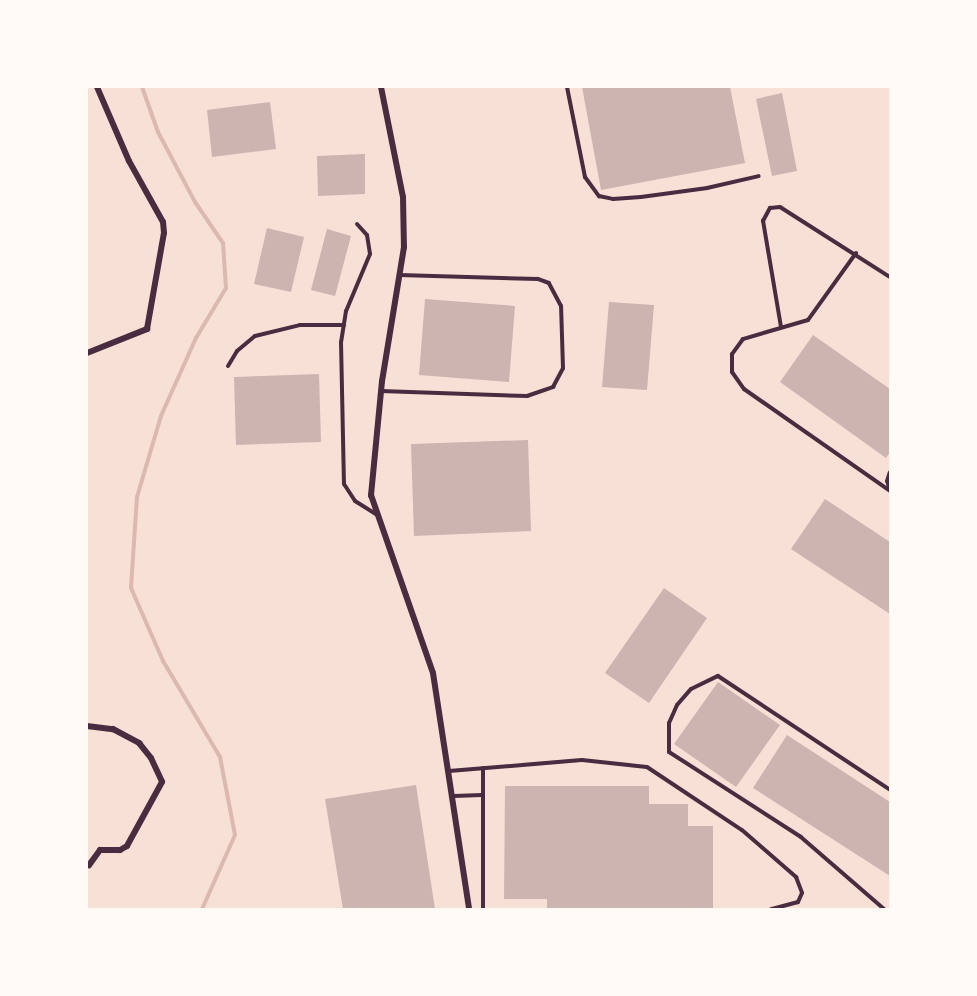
<!DOCTYPE html>
<html>
<head>
<meta charset="utf-8">
<style>
  body { margin:0 }
  #map { position:relative; width:977px; height:996px; overflow:hidden; background:#f7e1d7; font-family:"Source Serif 4",serif }
  div>[style] { position:absolute }
  .stream>* { height:4px; margin:-2px; padding:0 2px; transform-origin:2px; border-radius:2px; background:#dcb8b0 }
  .building>* { inset:0; background:#ccb4b1 }
  .service>* { height:4px; margin:-2px; padding:0 2px; transform-origin:2px; border-radius:2px; background:#4a2c40 }
  .minor>* { height:6px; margin:-3px; padding:0 3px; transform-origin:3px; border-radius:3px; background:#4a2c40 }
  span { translate:-50% -50%; white-space:nowrap; text-align:center; line-height:1.15; -webkit-text-stroke:5px #fffaf5; paint-order:stroke }
  .frame { position:absolute; inset:0; border:88px solid #fffaf5; pointer-events:none }
</style>
</head>
<body>
<div id="map">
  <div class="stream">
    <div style="left:142px;top:87px;width:48px;rotate:70.4deg"></div>
    <div style="left:158px;top:132px;width:79px;rotate:62.1deg"></div>
    <div style="left:195px;top:202px;width:50px;rotate:55.7deg"></div>
    <div style="left:223px;top:243px;width:45px;rotate:86.2deg"></div>
    <div style="left:226px;top:288px;width:58px;rotate:121deg"></div>
    <div style="left:196px;top:338px;width:85px;rotate:114.2deg"></div>
    <div style="left:161px;top:416px;width:84px;rotate:106.5deg"></div>
    <div style="left:137px;top:497px;width:91px;rotate:93.8deg"></div>
    <div style="left:131px;top:588px;width:80px;rotate:66.3deg"></div>
    <div style="left:163px;top:661px;width:112px;rotate:59.3deg"></div>
    <div style="left:220px;top:757px;width:79px;rotate:79.1deg"></div>
    <div style="left:235px;top:835px;width:81px;rotate:114deg"></div>
  </div>
  <div class="building">
    <div style="clip-path:polygon(582px 87px,730px 87px,745px 163px,601px 190px)"></div>
    <div style="clip-path:polygon(782px 93px,797px 171px,772px 176px,756px 99px)"></div>
    <div style="clip-path:polygon(270px 102px,276px 149px,212px 157px,207px 110px)"></div>
    <div style="clip-path:polygon(365px 154px,365px 194px,318px 196px,317px 156px)"></div>
    <div style="clip-path:polygon(267px 228px,304px 237px,291px 292px,254px 284px)"></div>
    <div style="clip-path:polygon(327px 229px,351px 236px,335px 296px,311px 290px)"></div>
    <div style="clip-path:polygon(425px 299px,515px 306px,509px 382px,419px 375px)"></div>
    <div style="clip-path:polygon(609px 302px,654px 305px,647px 390px,602px 387px)"></div>
    <div style="clip-path:polygon(813px 335px,890px 389px,890px 452px,886px 458px,780px 382px)"></div>
    <div style="clip-path:polygon(319px 374px,321px 442px,236px 445px,234px 377px)"></div>
    <div style="clip-path:polygon(528px 440px,531px 531px,414px 536px,411px 444px)"></div>
    <div style="clip-path:polygon(825px 499px,890px 542px,890px 614px,791px 549px)"></div>
    <div style="clip-path:polygon(664px 588px,707px 618px,649px 703px,605px 673px)"></div>
    <div style="clip-path:polygon(718px 682px,780px 725px,736px 787px,674px 744px)"></div>
    <div style="clip-path:polygon(787px 735px,890px 802px,890px 876px,753px 788px)"></div>
    <div style="clip-path:polygon(416px 785px,435px 909px,343px 909px,325px 799px)"></div>
    <div style="clip-path:polygon(505px 786px,649px 786px,649px 804px,688px 804px,688px 826px,713px 826px,713px 909px,547px 909px,547px 899px,504px 899px)"></div>
  </div>
  <div class="service">
    <div style="left:567px;top:87px;width:92px;rotate:78.7deg"></div>
    <div style="left:585px;top:177px;width:24px;rotate:54deg"></div>
    <div style="left:599px;top:196px;width:14px;rotate:12deg"></div>
    <div style="left:613px;top:199px;width:28px;rotate:-4deg"></div>
    <div style="left:641px;top:197px;width:67px;rotate:-7.8deg"></div>
    <div style="left:707px;top:188px;width:53px;rotate:-13deg"></div>
    <div style="left:357px;top:224px;width:15px;rotate:48deg"></div>
    <div style="left:367px;top:235px;width:19px;rotate:81deg"></div>
    <div style="left:370px;top:254px;width:62px;rotate:112.8deg"></div>
    <div style="left:346px;top:311px;width:31px;rotate:99deg"></div>
    <div style="left:341px;top:342px;width:142px;rotate:88.8deg"></div>
    <div style="left:344px;top:484px;width:20px;rotate:57deg"></div>
    <div style="left:355px;top:501px;width:25px;rotate:32deg"></div>
    <div style="left:856px;top:253px;width:82px;rotate:125.6deg"></div>
    <div style="left:808px;top:320px;width:68px;rotate:163.7deg"></div>
    <div style="left:743px;top:339px;width:19px;rotate:126deg"></div>
    <div style="left:732px;top:354px;width:18px;rotate:90deg"></div>
    <div style="left:732px;top:372px;width:21px;rotate:55deg"></div>
    <div style="left:744px;top:389px;width:178px;rotate:34.9deg"></div>
    <div style="left:781px;top:327px;width:108px;rotate:-99.6deg"></div>
    <div style="left:763px;top:221px;width:15px;rotate:-62deg"></div>
    <div style="left:770px;top:208px;width:10px;rotate:-6deg"></div>
    <div style="left:780px;top:207px;width:130px;rotate:32.5deg"></div>
    <div style="left:228px;top:366px;width:17px;rotate:-59deg"></div>
    <div style="left:237px;top:351px;width:23px;rotate:-40deg"></div>
    <div style="left:255px;top:336px;width:46px;rotate:-13.7deg"></div>
    <div style="left:300px;top:325px;width:44px"></div>
    <div style="left:381px;top:391px;width:146px;rotate:2deg"></div>
    <div style="left:527px;top:396px;width:28px;rotate:-19deg"></div>
    <div style="left:553px;top:387px;width:21px;rotate:-62deg"></div>
    <div style="left:563px;top:368px;width:62px;rotate:-91.8deg"></div>
    <div style="left:561px;top:306px;width:26px;rotate:-118deg"></div>
    <div style="left:549px;top:283px;width:12px;rotate:-160deg"></div>
    <div style="left:538px;top:279px;width:139px;rotate:-178.4deg"></div>
    <div style="left:890px;top:490px;width:9px;rotate:-108deg"></div>
    <div style="left:887px;top:481px;width:9px;rotate:-72deg"></div>
    <div style="left:483px;top:768px;width:141px;rotate:90deg"></div>
    <div style="left:449px;top:771px;width:133px;rotate:-4.7deg"></div>
    <div style="left:582px;top:760px;width:65px;rotate:6.1deg"></div>
    <div style="left:647px;top:767px;width:114px;rotate:33.6deg"></div>
    <div style="left:742px;top:830px;width:72px;rotate:41deg"></div>
    <div style="left:796px;top:877px;width:17px;rotate:69deg"></div>
    <div style="left:802px;top:893px;width:10px;rotate:114deg"></div>
    <div style="left:798px;top:902px;width:28px;rotate:165deg"></div>
    <div style="left:454px;top:796px;width:28px;rotate:-2deg"></div>
    <div style="left:884px;top:909px;width:110px;rotate:-139.1deg"></div>
    <div style="left:801px;top:837px;width:157px;rotate:-147.2deg"></div>
    <div style="left:669px;top:752px;width:29px;rotate:-90deg"></div>
    <div style="left:669px;top:723px;width:20px;rotate:-66deg"></div>
    <div style="left:677px;top:705px;width:21px;rotate:-49deg"></div>
    <div style="left:691px;top:689px;width:30px;rotate:-26deg"></div>
    <div style="left:718px;top:676px;width:206px;rotate:33.5deg"></div>
  </div>
  <div class="minor">
    <div style="left:381px;top:87px;width:112px;rotate:78.7deg"></div>
    <div style="left:403px;top:197px;width:50px;rotate:88.9deg"></div>
    <div style="left:404px;top:247px;width:136px;rotate:99.3deg"></div>
    <div style="left:382px;top:381px;width:115px;rotate:95.5deg"></div>
    <div style="left:371px;top:495px;width:188px;rotate:70.8deg"></div>
    <div style="left:433px;top:673px;width:239px;rotate:81.3deg"></div>
    <div style="left:87px;top:353px;width:65px;rotate:-21.8deg"></div>
    <div style="left:147px;top:329px;width:97px;rotate:-80deg"></div>
    <div style="left:164px;top:233px;width:11px;rotate:-95deg"></div>
    <div style="left:163px;top:222px;width:70px;rotate:-119.1deg"></div>
    <div style="left:129px;top:161px;width:81px;rotate:-113.4deg"></div>
    <div style="left:87px;top:726px;width:26px;rotate:7deg"></div>
    <div style="left:113px;top:729px;width:30px;rotate:28deg"></div>
    <div style="left:139px;top:743px;width:19px;rotate:51deg"></div>
    <div style="left:151px;top:758px;width:26px;rotate:65deg"></div>
    <div style="left:162px;top:782px;width:73px;rotate:118.7deg"></div>
    <div style="left:127px;top:846px;width:8px;rotate:150deg"></div>
    <div style="left:120px;top:850px;width:20px;rotate:180deg"></div>
    <div style="left:100px;top:850px;width:19px;rotate:126deg"></div>
  </div>
  <div class="frame"></div>
</div>
</body>
</html>
